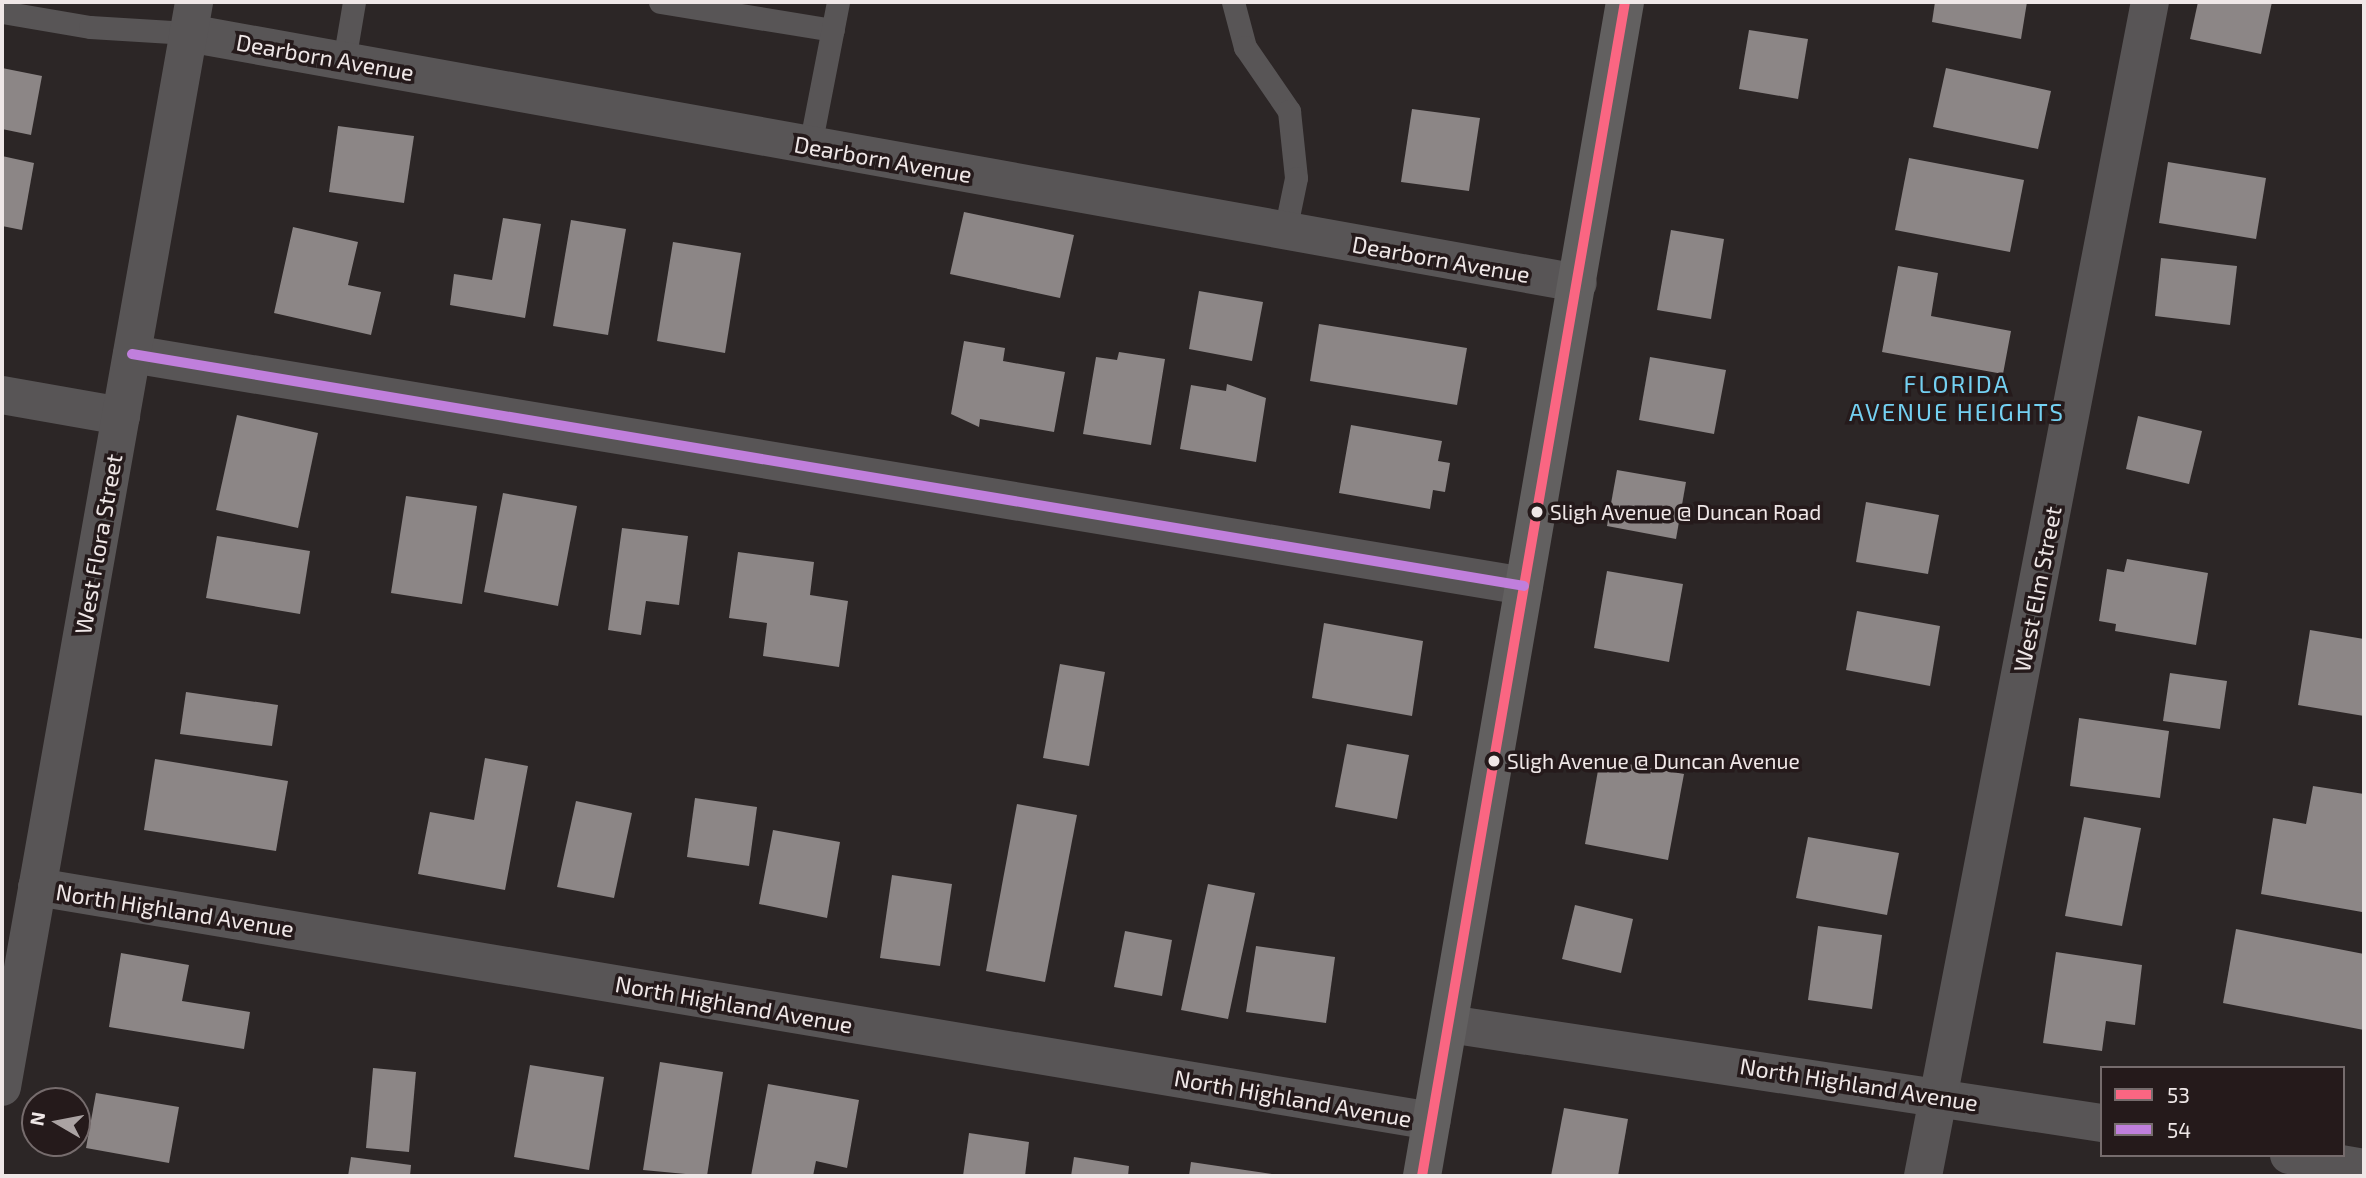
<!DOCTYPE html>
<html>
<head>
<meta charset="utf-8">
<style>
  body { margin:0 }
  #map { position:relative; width:2366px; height:1178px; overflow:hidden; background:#2c2626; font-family:"Exo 2",sans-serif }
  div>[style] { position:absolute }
  .building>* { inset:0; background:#8c8686 }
  .lane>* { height:23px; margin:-11.5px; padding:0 11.5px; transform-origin:11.5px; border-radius:11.5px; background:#585556 }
  .street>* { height:38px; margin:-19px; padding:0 19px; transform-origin:19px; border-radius:19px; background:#585556 }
  .secondary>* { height:38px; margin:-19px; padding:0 19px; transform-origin:19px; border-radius:19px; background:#626060 }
  .bus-1>* { height:10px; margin:-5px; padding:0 5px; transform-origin:5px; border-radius:5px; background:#fa6682 }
  .bus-2>* { height:10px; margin:-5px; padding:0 5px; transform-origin:5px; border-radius:5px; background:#c07fdc }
  .dots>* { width:19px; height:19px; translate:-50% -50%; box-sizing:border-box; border:4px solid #251a1b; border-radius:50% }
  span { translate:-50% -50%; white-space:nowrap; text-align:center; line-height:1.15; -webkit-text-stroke:7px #251a1b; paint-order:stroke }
  .bus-label { font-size:21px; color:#efe7e7 }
  .left { translate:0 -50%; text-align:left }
  .street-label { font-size:23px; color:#efe7e7 }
  .neighbourhood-label { font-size:24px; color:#74d1f2; letter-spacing:2px }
  .frame { position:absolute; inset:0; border:4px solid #efe7e7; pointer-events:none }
  .legend { position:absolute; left:2100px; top:1066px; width:245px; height:91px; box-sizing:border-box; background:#251a1b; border:2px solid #766c6d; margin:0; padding:9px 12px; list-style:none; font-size:21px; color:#efe7e7 }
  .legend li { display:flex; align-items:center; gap:14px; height:35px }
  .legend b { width:35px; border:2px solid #766c6d }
  .north { position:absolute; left:21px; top:1087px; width:70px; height:70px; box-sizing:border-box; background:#251a1b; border:2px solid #766c6d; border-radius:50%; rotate:280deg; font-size:19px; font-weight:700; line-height:28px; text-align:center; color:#efe7e7 }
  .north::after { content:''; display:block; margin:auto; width:24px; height:32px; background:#aba3a3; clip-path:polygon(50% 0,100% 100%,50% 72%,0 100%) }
</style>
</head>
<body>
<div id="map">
  <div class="building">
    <div style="clip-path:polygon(1935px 2px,2027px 2px,2021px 39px,1932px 22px)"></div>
    <div style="clip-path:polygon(2198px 2px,2272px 2px,2261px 54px,2190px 39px)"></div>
    <div style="clip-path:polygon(1749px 30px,1808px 39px,1798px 99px,1739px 89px)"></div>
    <div style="clip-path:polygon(2px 68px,42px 76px,31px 135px,2px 129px)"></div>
    <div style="clip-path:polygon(1946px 68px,2051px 91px,2038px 149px,1933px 127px)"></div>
    <div style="clip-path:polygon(1412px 109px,1480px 118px,1469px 191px,1401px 182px)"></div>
    <div style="clip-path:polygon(338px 126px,414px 136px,404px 203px,329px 192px)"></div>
    <div style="clip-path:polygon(2px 156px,34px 163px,22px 230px,2px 226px)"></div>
    <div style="clip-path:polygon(1909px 158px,2024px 180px,2010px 252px,1895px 230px)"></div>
    <div style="clip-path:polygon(2168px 162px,2266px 178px,2256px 239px,2159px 223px)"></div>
    <div style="clip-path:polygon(964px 212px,1074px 235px,1060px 298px,950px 274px)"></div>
    <div style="clip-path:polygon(503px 218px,541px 224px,525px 318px,450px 305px,454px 274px,492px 280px)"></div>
    <div style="clip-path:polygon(571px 220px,626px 229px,608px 335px,553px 326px)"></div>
    <div style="clip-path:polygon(293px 227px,358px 242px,348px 285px,381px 292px,371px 335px,274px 313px)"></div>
    <div style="clip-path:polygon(1671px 230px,1724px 239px,1711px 319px,1657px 310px)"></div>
    <div style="clip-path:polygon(673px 242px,741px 253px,725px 353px,657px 341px)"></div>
    <div style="clip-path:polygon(2161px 258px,2237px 266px,2230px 325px,2155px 316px)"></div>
    <div style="clip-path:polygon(1898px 266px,1938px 273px,1931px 316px,2011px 331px,2003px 374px,1882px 352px)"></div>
    <div style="clip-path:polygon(1199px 291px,1263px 302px,1252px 361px,1189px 349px)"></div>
    <div style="clip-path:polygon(1319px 324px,1467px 348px,1457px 405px,1310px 381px)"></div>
    <div style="clip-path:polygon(964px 341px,1005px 348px,1003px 361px,1065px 372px,1054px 432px,980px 419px,979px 427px,951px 414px)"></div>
    <div style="clip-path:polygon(1119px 352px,1165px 359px,1151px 445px,1083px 434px,1096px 357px,1117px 360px)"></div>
    <div style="clip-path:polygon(1650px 357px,1726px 370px,1714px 434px,1639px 420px)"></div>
    <div style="clip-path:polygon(1227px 384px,1266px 398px,1256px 462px,1180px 449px,1191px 385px,1226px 391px)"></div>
    <div style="clip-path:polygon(237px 415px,318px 433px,298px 528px,216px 510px)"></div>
    <div style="clip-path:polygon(2138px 416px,2202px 431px,2189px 484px,2126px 469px)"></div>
    <div style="clip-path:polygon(1351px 425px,1442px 441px,1438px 461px,1450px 463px,1445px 492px,1433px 490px,1430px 509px,1339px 493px)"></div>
    <div style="clip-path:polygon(1617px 470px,1686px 482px,1676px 539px,1607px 526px)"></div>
    <div style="clip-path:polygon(503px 493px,577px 506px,558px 606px,484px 592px)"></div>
    <div style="clip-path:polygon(406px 496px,477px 506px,462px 604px,391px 593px)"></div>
    <div style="clip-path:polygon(1866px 502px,1939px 515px,1928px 574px,1856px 562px)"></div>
    <div style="clip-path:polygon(622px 528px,688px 536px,679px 605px,646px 601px,641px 635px,608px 630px)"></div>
    <div style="clip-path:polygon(217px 536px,310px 551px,300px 614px,206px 598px)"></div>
    <div style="clip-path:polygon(738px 552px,814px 562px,810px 595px,848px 601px,839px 667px,763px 656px,767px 623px,729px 618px)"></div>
    <div style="clip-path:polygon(2127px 559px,2208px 573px,2196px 645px,2115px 631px,2116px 624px,2099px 621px,2107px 569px,2124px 572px)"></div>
    <div style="clip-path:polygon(1607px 571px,1683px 584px,1669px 662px,1594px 648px)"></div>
    <div style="clip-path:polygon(1857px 611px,1940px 626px,1930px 686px,1846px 670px)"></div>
    <div style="clip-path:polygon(1324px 623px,1423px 641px,1412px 716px,1312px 698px)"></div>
    <div style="clip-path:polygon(2310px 630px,2364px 639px,2364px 716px,2298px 705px)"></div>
    <div style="clip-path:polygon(1060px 664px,1105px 672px,1089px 766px,1043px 758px)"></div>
    <div style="clip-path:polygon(2170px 673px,2227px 681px,2220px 729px,2163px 721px)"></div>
    <div style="clip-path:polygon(186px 692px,278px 705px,272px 746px,180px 734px)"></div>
    <div style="clip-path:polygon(2079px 718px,2169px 731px,2160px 798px,2070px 786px)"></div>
    <div style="clip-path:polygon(1347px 744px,1409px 755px,1397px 819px,1335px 807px)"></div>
    <div style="clip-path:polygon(485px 758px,528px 766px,505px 890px,418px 874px,430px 812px,474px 820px)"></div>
    <div style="clip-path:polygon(155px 759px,288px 781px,276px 851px,144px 830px)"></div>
    <div style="clip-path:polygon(1600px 759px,1684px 774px,1668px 860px,1585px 844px)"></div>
    <div style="clip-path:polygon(2313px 786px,2364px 794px,2362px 912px,2261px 894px,2273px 818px,2306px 824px)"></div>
    <div style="clip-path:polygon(695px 798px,757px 807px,749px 866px,687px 857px)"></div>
    <div style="clip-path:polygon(576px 801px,632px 813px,614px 898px,557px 887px)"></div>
    <div style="clip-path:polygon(1017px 804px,1077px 815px,1045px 982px,986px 971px)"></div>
    <div style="clip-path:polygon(2084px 817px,2141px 828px,2122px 926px,2065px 916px)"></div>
    <div style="clip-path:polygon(773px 830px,840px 842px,827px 918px,759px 904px)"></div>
    <div style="clip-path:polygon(1808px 837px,1899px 853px,1887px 915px,1796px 898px)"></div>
    <div style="clip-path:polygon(892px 875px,952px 884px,940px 966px,880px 958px)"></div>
    <div style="clip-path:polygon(1208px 884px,1255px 893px,1228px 1019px,1181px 1010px)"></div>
    <div style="clip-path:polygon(1575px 905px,1633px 919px,1621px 973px,1562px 959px)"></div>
    <div style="clip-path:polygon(1818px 926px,1882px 935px,1872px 1009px,1808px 1000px)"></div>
    <div style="clip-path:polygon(2236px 929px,2364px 954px,2364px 1030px,2223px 1003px)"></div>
    <div style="clip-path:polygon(1125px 931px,1172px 940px,1162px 996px,1114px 987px)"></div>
    <div style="clip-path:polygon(1256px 946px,1335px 957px,1326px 1023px,1246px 1012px)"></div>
    <div style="clip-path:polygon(2056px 952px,2142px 965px,2135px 1025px,2106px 1021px,2102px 1051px,2043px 1043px)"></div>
    <div style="clip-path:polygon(121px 953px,189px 965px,182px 1001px,250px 1012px,244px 1049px,109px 1027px)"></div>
    <div style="clip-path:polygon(660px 1062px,723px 1072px,707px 1176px,643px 1170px)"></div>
    <div style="clip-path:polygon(530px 1065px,604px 1077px,589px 1170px,514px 1157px)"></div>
    <div style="clip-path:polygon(373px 1068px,416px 1072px,409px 1152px,366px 1148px)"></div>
    <div style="clip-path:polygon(768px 1084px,859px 1100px,847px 1168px,816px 1161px,813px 1176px,751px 1176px)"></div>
    <div style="clip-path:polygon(96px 1093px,179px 1107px,169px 1163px,86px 1148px)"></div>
    <div style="clip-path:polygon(1564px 1108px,1628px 1119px,1618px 1176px,1551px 1176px)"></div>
    <div style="clip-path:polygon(969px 1133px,1029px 1142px,1025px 1176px,963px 1176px)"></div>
    <div style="clip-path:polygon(351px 1157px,411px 1165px,410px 1176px,348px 1176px)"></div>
    <div style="clip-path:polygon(1074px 1157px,1129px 1166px,1128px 1176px,1071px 1176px)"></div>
    <div style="clip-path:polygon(1191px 1162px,1279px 1175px,1279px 1176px,1189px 1176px)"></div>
  </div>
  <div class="lane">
    <div style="left:660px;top:2px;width:175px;rotate:9.2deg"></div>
    <div style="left:1233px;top:2px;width:47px;rotate:75.1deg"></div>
    <div style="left:1245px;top:47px;width:78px;rotate:55.5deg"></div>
    <div style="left:1289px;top:111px;width:67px;rotate:84deg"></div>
    <div style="left:1296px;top:178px;width:54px;rotate:101.7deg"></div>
    <div style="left:2px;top:12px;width:89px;rotate:9.7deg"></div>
    <div style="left:90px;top:27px;width:98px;rotate:3.5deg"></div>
    <div style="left:344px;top:61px;width:60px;rotate:-80.4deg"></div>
    <div style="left:810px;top:146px;width:147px;rotate:-79deg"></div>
  </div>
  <div class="street">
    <div style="left:188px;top:33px;width:1412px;rotate:10.2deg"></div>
    <div style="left:132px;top:354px;width:1411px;rotate:9.46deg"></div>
    <div style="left:2px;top:395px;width:121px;rotate:10deg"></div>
    <div style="left:37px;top:887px;width:1414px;rotate:9.53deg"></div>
    <div style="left:1449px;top:1024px;width:660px;rotate:8.62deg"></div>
    <div style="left:2px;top:1087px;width:1102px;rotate:-79.96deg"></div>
    <div style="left:2289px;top:1155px;width:76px;rotate:9.8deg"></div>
    <div style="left:1923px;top:1176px;width:1196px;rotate:-79.06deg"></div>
  </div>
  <div class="secondary">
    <div style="left:1422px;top:1176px;width:1191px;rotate:-80.19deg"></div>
  </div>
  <div class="bus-1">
    <div style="left:1422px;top:1176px;width:1191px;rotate:-80.19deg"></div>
  </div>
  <div class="bus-2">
    <div style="left:132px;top:354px;width:1411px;rotate:9.46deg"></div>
  </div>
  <div class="dots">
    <div style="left:1537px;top:512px;background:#efe7e7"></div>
    <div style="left:1494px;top:761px;background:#efe7e7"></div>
  </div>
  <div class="bus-label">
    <span class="left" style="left:1550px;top:512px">Sligh Avenue @ Duncan Road</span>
    <span class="left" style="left:1507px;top:761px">Sligh Avenue @ Duncan Avenue</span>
  </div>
  <div class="street-label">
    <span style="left:325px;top:57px;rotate:10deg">Dearborn Avenue</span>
    <span style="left:883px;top:159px;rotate:10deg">Dearborn Avenue</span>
    <span style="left:1441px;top:259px;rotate:10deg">Dearborn Avenue</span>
    <span style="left:98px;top:544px;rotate:-80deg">West Flora Street</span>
    <span style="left:2037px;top:589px;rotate:-79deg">West Elm Street</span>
    <span style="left:175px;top:910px;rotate:9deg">North Highland Avenue</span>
    <span style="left:734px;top:1004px;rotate:10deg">North Highland Avenue</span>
    <span style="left:1859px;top:1084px;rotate:9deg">North Highland Avenue</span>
    <span style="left:1293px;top:1098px;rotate:10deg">North Highland Avenue</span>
  </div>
  <div class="neighbourhood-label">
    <span style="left:1957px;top:398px">FLORIDA<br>AVENUE HEIGHTS</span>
  </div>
  <div class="frame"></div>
  <ul class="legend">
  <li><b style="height:9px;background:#fa6682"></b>53</li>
  <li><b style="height:9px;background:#c07fdc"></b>54</li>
  </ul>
  <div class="north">N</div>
</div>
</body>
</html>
